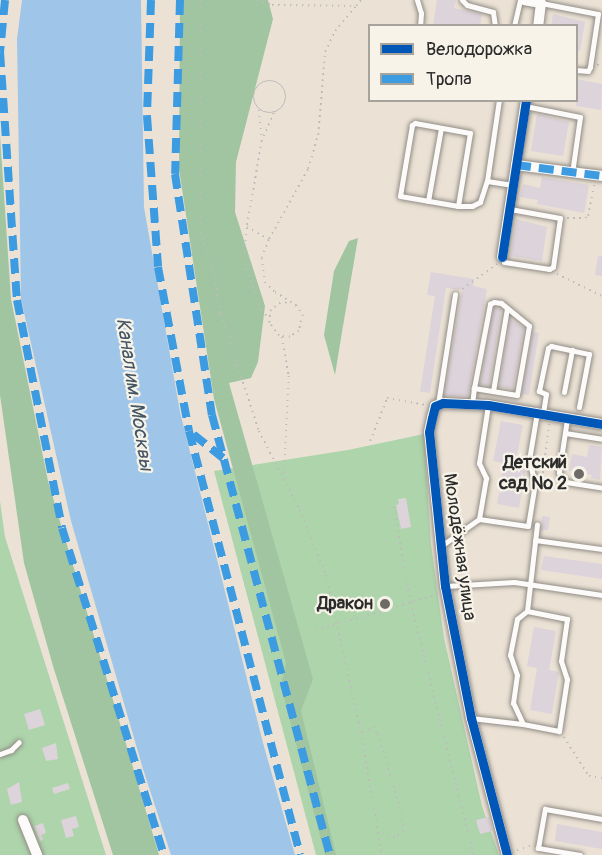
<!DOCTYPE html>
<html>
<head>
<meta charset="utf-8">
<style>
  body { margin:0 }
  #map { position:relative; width:602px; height:855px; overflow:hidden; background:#ebe2d5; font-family:Pangolin,sans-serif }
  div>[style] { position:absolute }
  .green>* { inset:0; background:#add4ab }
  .forest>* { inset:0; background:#a1c5a0 }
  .water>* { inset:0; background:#9fc6e8 }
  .building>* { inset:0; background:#ddd3da }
  .path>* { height:1.5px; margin-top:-0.75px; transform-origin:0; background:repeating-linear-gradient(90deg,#bdbcba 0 1.5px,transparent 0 6px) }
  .path>.ring { margin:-0.75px; padding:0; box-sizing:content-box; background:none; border:1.5px solid #bdbcba; border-radius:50% }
  .roads { filter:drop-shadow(0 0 2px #918c86) drop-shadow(0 0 2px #918c86) }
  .lane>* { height:5px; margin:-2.5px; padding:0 2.5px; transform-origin:2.5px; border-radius:2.5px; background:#fcfbf9 }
  .street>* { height:10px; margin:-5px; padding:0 5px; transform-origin:5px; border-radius:5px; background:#fcfbf9 }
  .quiet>* { height:8px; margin-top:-4px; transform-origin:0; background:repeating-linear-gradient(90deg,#3d9ce1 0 15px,transparent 0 23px) }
  .cycleway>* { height:9px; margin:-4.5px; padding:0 4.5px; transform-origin:4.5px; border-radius:4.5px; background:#0057b8 }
  .dots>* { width:16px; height:16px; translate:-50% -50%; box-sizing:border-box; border:3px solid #f7f3e8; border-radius:50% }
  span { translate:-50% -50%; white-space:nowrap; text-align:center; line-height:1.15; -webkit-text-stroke:4.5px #f7f3e8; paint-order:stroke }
  .poi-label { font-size:18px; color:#2b2b2b; font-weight:700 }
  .right { translate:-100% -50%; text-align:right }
  .street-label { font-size:18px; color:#2b2b2b }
  .water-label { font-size:20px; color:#445666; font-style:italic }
  .legend { position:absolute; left:368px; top:24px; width:210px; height:78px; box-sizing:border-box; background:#f7f3e8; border:2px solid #a5a39c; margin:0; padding:8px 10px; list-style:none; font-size:18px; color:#2b2b2b }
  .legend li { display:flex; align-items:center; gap:12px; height:30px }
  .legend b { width:30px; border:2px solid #a5a39c }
</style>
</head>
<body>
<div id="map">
  <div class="green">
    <div style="clip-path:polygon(424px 434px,431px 544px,444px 638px,482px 806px,499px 855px,316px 855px,214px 471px,348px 450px)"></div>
    <div style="clip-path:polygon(0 501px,5px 537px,106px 855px,0 855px)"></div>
  </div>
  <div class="forest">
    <div style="clip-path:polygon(180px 0,268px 0,273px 19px,236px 162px,235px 212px,265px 306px,258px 362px,251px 378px,229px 383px,313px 679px,301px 711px,336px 855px,325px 855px,281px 686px,286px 663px,214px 399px,179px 169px)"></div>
    <div style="clip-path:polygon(0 135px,11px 299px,48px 481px,159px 855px,113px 855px,53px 666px,24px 563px,0 395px)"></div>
    <div style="clip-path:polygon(358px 238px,341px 338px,335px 375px,324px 335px,334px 271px,349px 241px)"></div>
  </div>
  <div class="water">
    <div style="clip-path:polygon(22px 0,141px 0,144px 207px,180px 412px,263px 743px,295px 855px,171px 855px,143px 769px,71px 521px,21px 299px,17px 39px)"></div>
  </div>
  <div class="building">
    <div style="clip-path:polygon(437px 0,456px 0,454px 8px,482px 14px,480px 26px,433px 26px)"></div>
    <div style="clip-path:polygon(553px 14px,585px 22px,580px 51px,576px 51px,576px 26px,551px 26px)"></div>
    <div style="clip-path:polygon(576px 79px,602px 84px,601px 110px,576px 106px)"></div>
    <div style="clip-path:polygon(537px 114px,569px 122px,563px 156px,531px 151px)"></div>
    <div style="clip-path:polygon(542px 177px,589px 185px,584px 213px,537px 204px,538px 200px,520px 197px,523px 184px,540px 188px)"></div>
    <div style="clip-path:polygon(516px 219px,547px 227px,542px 261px,510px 256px)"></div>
    <div style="clip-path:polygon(598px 256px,602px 256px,602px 276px,595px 275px)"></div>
    <div style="clip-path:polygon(431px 272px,474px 279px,473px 286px,487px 289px,468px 396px,444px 396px,462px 290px,446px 288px,430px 393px,420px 392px,435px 296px,427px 295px)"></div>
    <div style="clip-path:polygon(494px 307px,501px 309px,500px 318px,489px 386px,480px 384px)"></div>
    <div style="clip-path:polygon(510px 319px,524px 328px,513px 389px,499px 387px)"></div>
    <div style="clip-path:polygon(533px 332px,539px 333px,529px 395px,522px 394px)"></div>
    <div style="clip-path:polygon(501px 421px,523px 425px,515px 465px,526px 468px,519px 508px,497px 504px,504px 463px,493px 461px)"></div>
    <div style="clip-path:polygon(589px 445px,602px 447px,600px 480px,591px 478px,592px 475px,569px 471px,572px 454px,587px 457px)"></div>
    <div style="clip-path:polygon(406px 498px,411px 527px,401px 529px,396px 505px,399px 504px,398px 499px)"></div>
    <div style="clip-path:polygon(542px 516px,550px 517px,548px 530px,541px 530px)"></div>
    <div style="clip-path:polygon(544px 556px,602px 564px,602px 579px,541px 570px)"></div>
    <div style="clip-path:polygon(534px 627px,556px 631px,549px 670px,559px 672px,552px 714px,530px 710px,537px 668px,527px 666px)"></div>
    <div style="clip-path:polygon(40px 709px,45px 725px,29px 730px,24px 714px)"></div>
    <div style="clip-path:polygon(56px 743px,58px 759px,46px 761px,42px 748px)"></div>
    <div style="clip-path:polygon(19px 782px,22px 802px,11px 805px,7px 789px)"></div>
    <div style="clip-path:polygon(68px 783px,70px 789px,54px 794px,52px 788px)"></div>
    <div style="clip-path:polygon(76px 816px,79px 827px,72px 829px,74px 836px,66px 838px,61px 820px)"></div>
    <div style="clip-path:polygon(489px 817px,493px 831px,480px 834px,476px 820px)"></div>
    <div style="clip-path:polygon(43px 823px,46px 833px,41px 835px,43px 840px,40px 841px,34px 826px)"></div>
    <div style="clip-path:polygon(557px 824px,602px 832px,602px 849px,555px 841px)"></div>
  </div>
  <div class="path">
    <div style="left:201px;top:0;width:232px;rotate:90deg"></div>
    <div style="left:201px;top:232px;width:35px;rotate:72deg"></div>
    <div style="left:212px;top:265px;width:50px;rotate:79.6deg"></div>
    <div style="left:221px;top:314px;width:123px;rotate:72deg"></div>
    <div style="left:259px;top:431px;width:89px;rotate:62.6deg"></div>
    <div style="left:300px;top:510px;width:70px;rotate:68.2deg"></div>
    <div style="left:326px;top:575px;width:161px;rotate:77.4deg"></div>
    <div style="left:361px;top:732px;width:125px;rotate:80.3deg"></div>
    <div style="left:257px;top:0;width:16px;rotate:18deg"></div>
    <div style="left:272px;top:5px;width:84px;rotate:0.7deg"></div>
    <div style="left:356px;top:6px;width:8px;rotate:-50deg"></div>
    <div style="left:597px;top:65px;width:5px;rotate:-22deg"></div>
    <div class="ring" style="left:254px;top:81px;width:30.5px;height:30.5px"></div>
    <div style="left:259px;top:110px;width:31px;rotate:84deg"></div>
    <div style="left:274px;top:113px;width:30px;rotate:113deg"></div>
    <div style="left:262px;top:141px;width:87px;rotate:99.9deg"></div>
    <div style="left:247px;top:227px;width:25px;rotate:29deg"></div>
    <div style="left:269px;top:239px;width:80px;rotate:-60.9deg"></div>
    <div style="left:308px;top:169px;width:35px;rotate:-74deg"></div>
    <div style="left:318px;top:135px;width:83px;rotate:-85.2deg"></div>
    <div style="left:325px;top:52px;width:23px;rotate:-65deg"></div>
    <div style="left:335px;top:31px;width:33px;rotate:-50deg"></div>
    <div style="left:567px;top:218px;width:18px"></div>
    <div style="left:585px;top:218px;width:4px;rotate:-34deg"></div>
    <div style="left:588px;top:216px;width:33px;rotate:-79deg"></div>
    <div style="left:247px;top:228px;width:30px;rotate:96deg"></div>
    <div style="left:244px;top:258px;width:55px;rotate:71.9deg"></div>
    <div style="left:261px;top:310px;width:10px;rotate:45deg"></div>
    <div style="left:269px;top:240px;width:19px;rotate:111deg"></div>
    <div style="left:262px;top:258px;width:24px;rotate:83deg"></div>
    <div style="left:265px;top:282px;width:14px;rotate:45deg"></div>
    <div style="left:275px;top:292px;width:25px;rotate:32deg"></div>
    <div style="left:296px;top:305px;width:12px;rotate:55deg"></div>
    <div style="left:303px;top:315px;width:16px;rotate:104deg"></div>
    <div style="left:299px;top:331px;width:11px;rotate:146deg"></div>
    <div style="left:290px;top:337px;width:11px;rotate:-175deg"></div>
    <div style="left:279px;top:336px;width:16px;rotate:-128deg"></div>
    <div style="left:269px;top:323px;width:12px;rotate:-85deg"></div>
    <div style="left:270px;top:311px;width:12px;rotate:-42deg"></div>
    <div style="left:279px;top:303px;width:12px;rotate:-5deg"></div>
    <div style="left:557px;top:274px;width:50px;rotate:26.1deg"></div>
    <div style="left:462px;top:289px;width:43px;rotate:-35.5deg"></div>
    <div style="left:282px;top:337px;width:40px;rotate:80deg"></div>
    <div style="left:289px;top:376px;width:102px;rotate:92.8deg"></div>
    <div style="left:370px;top:441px;width:46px;rotate:-68.4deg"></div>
    <div style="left:387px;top:398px;width:39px;rotate:10deg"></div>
    <div style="left:542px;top:479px;width:55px;rotate:-82.7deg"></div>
    <div style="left:394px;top:507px;width:97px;rotate:80deg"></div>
    <div style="left:411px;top:603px;width:260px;rotate:76deg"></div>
    <div style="left:310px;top:632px;width:134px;rotate:-16.5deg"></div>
    <div style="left:362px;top:732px;width:12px;rotate:-24deg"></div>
    <div style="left:373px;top:727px;width:9px;rotate:54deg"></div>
    <div style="left:378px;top:734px;width:76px;rotate:73.2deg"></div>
    <div style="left:400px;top:807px;width:24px;rotate:81deg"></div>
    <div style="left:404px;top:831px;width:11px;rotate:142deg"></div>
    <div style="left:395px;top:838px;width:18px;rotate:-161deg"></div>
    <div style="left:564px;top:737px;width:46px;rotate:57.3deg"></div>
    <div style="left:589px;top:776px;width:13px;rotate:9deg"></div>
    <div style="left:517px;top:850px;width:14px;rotate:-17deg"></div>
  </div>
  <div class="roads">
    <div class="lane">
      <div style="left:417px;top:0;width:14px;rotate:73deg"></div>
      <div style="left:421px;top:13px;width:13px;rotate:94deg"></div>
      <div style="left:462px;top:0;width:7px;rotate:45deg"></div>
      <div style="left:467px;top:5px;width:27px;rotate:15deg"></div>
      <div style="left:493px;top:12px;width:14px;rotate:82deg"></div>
      <div style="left:541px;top:3px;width:58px;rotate:10.9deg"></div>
      <div style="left:598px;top:14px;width:54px;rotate:98.6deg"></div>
      <div style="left:590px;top:67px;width:4px;rotate:117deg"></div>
      <div style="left:588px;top:71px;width:12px;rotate:-175deg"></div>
      <div style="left:514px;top:26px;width:27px;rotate:-77deg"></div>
      <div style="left:525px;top:106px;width:56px;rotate:11.3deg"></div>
      <div style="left:580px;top:117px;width:57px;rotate:98.1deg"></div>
      <div style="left:487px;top:181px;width:26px;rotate:9deg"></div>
      <div style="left:428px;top:201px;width:74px;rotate:-79.9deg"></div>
      <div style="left:458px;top:206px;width:74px;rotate:-80.7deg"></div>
      <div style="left:470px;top:133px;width:56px;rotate:-169.7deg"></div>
      <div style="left:415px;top:123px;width:4px;rotate:146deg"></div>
      <div style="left:412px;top:125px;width:72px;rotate:99.6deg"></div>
      <div style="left:400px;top:196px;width:59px;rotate:9.8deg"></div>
      <div style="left:458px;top:206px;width:14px"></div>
      <div style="left:472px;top:206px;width:9px;rotate:-27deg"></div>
      <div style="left:480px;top:202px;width:22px;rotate:-72deg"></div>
      <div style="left:487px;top:181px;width:82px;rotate:-81.6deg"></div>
      <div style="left:502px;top:257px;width:5px;rotate:68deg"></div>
      <div style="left:504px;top:262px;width:46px;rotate:8.8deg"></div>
      <div style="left:549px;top:269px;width:4px;rotate:-27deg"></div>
      <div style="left:553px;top:267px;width:49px;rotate:-81.9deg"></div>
      <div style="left:560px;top:218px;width:51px;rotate:-169.8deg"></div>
      <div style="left:493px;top:391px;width:84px;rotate:-80.4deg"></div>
      <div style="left:564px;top:392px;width:43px;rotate:-79.2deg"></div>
      <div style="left:438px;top:404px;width:111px;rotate:-81.2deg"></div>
      <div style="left:472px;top:404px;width:16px;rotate:-83deg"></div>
      <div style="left:474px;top:388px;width:86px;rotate:-79.2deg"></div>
      <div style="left:490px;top:304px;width:4px;rotate:-27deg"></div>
      <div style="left:494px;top:302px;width:7px;rotate:8deg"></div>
      <div style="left:501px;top:303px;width:36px;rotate:39deg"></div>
      <div style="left:529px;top:326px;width:70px;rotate:99.9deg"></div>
      <div style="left:517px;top:395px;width:44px;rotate:-170.8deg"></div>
      <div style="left:488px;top:405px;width:59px;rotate:98.8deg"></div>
      <div style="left:479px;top:463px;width:17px;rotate:65deg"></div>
      <div style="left:486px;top:478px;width:42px;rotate:99.7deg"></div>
      <div style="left:479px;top:519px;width:49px;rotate:8.1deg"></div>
      <div style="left:528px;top:526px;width:44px;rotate:-80.8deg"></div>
      <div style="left:535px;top:483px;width:24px;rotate:-105deg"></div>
      <div style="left:529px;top:460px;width:49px;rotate:-80.5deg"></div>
      <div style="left:543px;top:413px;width:19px;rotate:-81deg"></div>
      <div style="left:546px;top:394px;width:8px;rotate:-157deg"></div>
      <div style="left:539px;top:391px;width:44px;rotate:-78.2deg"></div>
      <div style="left:548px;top:348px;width:4px;rotate:-34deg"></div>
      <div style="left:551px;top:346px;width:39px;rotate:12deg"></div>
      <div style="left:589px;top:354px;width:54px;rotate:100.7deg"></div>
      <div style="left:567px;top:419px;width:54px;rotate:98.6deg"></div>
      <div style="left:559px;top:472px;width:6px;rotate:72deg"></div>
      <div style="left:561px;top:478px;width:6px;rotate:39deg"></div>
      <div style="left:566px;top:482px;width:36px;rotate:9deg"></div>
      <div style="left:565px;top:433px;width:37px;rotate:9deg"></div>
      <div style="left:535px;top:540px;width:68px;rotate:7.7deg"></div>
      <div style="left:441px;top:546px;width:47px;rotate:-35.4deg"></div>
      <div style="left:446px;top:586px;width:68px;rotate:-3.4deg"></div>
      <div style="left:514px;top:582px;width:89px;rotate:8.4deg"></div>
      <div style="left:527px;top:611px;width:41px;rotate:11.3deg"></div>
      <div style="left:567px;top:619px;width:42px;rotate:98.1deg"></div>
      <div style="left:561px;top:661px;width:19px;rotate:72deg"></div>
      <div style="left:567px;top:679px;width:53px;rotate:98.7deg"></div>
      <div style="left:559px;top:731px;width:37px;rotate:-169deg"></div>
      <div style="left:523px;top:724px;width:23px;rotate:-115deg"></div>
      <div style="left:513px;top:703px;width:28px;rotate:-82deg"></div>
      <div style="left:517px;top:675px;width:21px;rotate:-109deg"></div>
      <div style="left:510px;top:655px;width:37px;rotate:-79deg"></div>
      <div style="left:517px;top:619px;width:13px;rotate:-39deg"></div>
      <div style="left:527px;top:611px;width:87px;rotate:-83.4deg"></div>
      <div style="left:471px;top:718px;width:52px;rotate:6.6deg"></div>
      <div style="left:0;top:754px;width:12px;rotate:-20deg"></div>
      <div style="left:11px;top:750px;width:11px;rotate:-45deg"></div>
      <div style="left:580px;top:855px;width:43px;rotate:-170.5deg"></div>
      <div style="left:538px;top:848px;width:40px;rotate:-80deg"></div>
      <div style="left:545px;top:809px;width:58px;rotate:10deg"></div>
    </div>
    <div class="street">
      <div style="left:524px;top:0;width:17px;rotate:10deg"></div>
      <div style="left:541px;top:3px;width:23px;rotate:97deg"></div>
      <div style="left:516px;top:165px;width:87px;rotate:7.3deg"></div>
      <div style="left:502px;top:257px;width:159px;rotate:-81.3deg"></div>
      <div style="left:23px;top:820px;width:38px;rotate:68deg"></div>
      <div style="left:507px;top:855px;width:142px;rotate:-104.7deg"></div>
      <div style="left:471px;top:718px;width:135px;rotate:-101.1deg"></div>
      <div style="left:445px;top:586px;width:155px;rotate:-95.9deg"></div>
      <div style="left:429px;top:432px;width:14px;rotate:-78deg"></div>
      <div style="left:432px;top:418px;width:12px;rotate:-76deg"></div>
      <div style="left:435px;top:406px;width:9px;rotate:-21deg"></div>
      <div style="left:443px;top:403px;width:45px;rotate:2.5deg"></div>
      <div style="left:488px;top:405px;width:116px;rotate:9.5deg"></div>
    </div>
  </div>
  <div class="quiet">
    <div style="left:5px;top:0;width:52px;rotate:95.5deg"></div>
    <div style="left:0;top:52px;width:249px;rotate:86.1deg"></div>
    <div style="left:17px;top:300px;width:232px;rotate:78.8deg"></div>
    <div style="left:62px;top:528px;width:343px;rotate:72.7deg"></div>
    <div style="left:151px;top:0;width:116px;rotate:92deg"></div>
    <div style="left:147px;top:116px;width:151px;rotate:85.8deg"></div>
    <div style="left:158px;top:267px;width:167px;rotate:79.3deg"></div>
    <div style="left:180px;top:0;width:174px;rotate:91.6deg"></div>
    <div style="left:175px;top:174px;width:244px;rotate:81.3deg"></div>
    <div style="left:212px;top:415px;width:456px;rotate:75deg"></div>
    <div style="left:516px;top:165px;width:87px;rotate:7.3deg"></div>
    <div style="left:223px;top:458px;width:43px;rotate:-141.5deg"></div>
    <div style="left:189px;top:431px;width:438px;rotate:75.3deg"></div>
  </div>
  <div class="cycleway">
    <div style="left:502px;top:257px;width:159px;rotate:-81.3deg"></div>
    <div style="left:507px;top:855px;width:142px;rotate:-104.7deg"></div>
    <div style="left:471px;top:718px;width:135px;rotate:-101.1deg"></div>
    <div style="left:445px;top:586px;width:155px;rotate:-95.9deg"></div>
    <div style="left:429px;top:432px;width:14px;rotate:-78deg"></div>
    <div style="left:432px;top:418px;width:12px;rotate:-76deg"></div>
    <div style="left:435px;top:406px;width:9px;rotate:-21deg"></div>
    <div style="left:443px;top:403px;width:45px;rotate:2.5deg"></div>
    <div style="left:488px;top:405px;width:116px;rotate:9.5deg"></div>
  </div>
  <div class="dots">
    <div style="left:579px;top:474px;background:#6e6b66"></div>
    <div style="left:385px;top:604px;background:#6e6b66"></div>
  </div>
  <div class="poi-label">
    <span class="right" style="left:567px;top:474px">Детский<br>сад № 2</span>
    <span class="right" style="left:373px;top:604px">Дракон</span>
  </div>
  <div class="street-label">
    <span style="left:459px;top:547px;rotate:82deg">Молодёжная улица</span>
  </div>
  <div class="water-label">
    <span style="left:135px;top:394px;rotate:81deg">Канал им. Москвы</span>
  </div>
  <ul class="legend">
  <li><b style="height:8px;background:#0057b8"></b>Велодорожка</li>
  <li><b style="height:8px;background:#3d9ce1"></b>Тропа</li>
  </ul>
</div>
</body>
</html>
